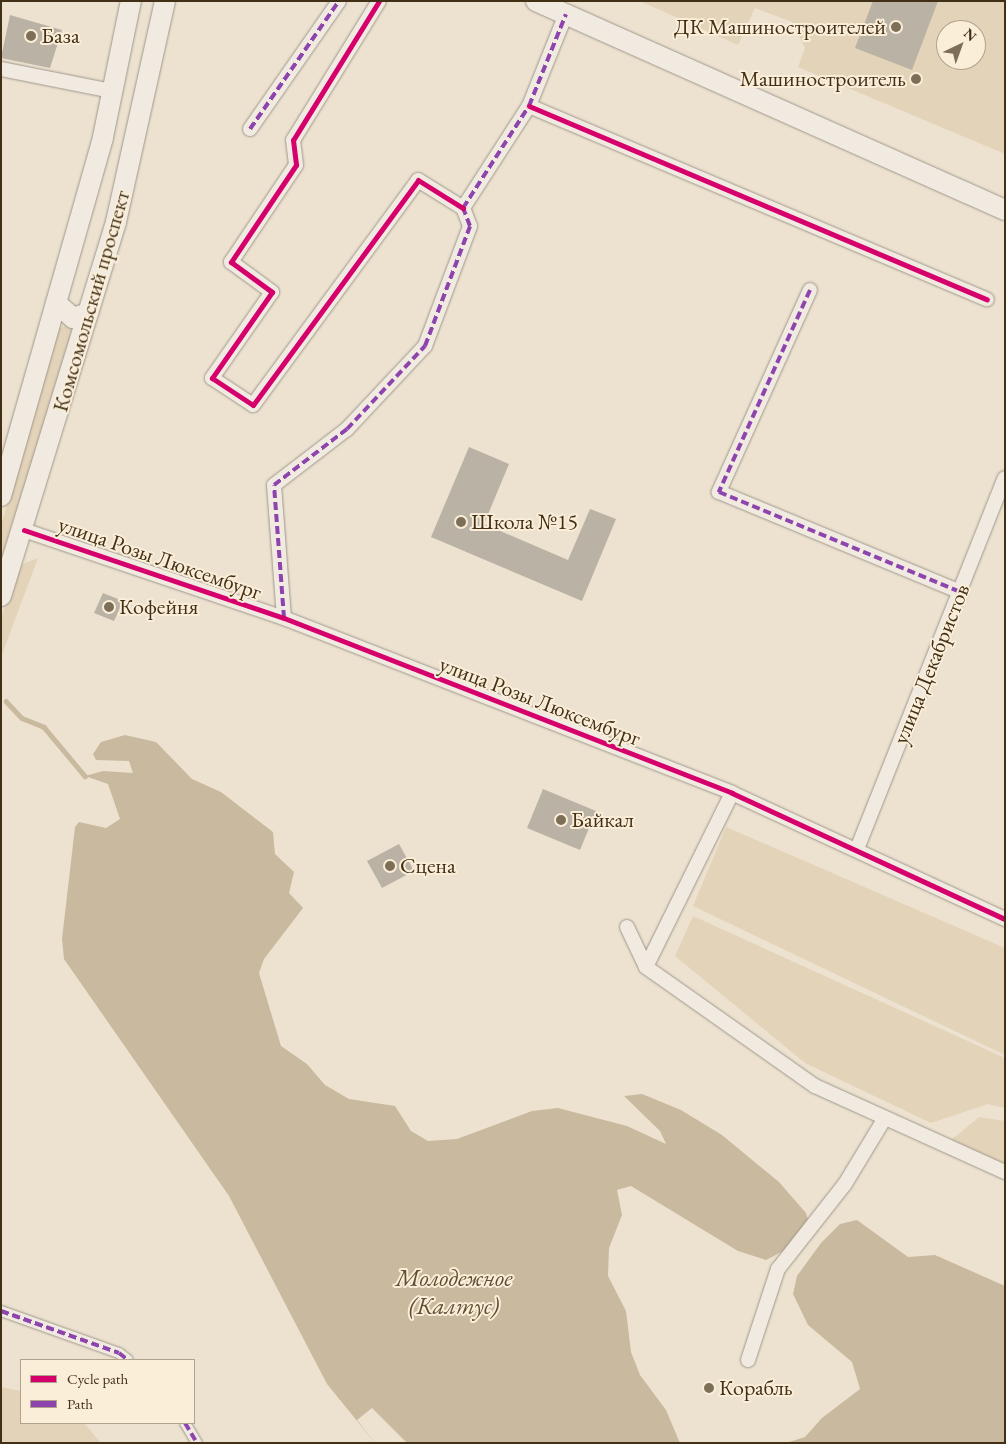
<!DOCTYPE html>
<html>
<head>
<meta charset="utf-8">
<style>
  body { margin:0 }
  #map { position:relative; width:1006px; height:1444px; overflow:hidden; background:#ede2d0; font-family:"EB Garamond",serif }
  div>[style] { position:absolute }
  .green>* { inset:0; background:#e3d3b9 }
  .water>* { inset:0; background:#c9b99e }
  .pier>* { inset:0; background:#ede2d0 }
  .stream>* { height:4.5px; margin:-2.25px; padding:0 2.25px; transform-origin:2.25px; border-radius:2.25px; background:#c9b99e }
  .building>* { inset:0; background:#bab2a4 }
  .roads { filter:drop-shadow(0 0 1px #9f978a) drop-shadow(0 0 1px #9f978a) }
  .pedestrian>* { height:10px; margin:-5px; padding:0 5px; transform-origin:5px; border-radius:5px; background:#f0eae1 }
  .minor>* { height:14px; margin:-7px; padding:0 7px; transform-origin:7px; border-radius:7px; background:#f0eae1 }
  .secondary>* { height:20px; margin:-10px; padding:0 10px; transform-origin:10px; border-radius:10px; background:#f0eae1 }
  .quiet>* { height:4px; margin-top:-2px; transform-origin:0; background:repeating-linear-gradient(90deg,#8e44ad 0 8px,transparent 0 12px) }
  .cycleway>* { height:5px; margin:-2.5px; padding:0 2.5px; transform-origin:2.5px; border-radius:2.5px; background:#d6006c }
  .dots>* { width:14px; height:14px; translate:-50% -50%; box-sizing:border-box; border:2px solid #fbeed9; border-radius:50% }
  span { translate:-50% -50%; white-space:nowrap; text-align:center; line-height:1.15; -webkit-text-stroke:4px #fbeed9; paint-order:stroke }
  .poi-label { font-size:22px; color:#412f16 }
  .right { translate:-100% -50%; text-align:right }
  .left { translate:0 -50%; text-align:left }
  .street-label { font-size:22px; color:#412f16 }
  .water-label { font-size:24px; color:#5f4d33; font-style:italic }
  .frame { position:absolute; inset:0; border:2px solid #412f16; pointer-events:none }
  .legend { position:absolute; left:20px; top:1359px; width:175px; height:65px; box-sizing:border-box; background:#fbeed9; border:1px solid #b1a28b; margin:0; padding:6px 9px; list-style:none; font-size:15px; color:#412f16 }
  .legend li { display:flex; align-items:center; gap:10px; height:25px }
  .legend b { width:25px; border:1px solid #b1a28b }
  .north { position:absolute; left:936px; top:20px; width:50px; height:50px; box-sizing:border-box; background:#fbeed9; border:1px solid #b1a28b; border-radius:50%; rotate:42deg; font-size:14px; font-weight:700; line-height:20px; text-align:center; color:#412f16 }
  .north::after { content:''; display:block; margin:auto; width:18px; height:22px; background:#7d6e57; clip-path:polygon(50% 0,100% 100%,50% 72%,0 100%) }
</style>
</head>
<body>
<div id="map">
  <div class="green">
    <div style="clip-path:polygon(evenodd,640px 1px,1005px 1px,1005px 154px,798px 67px,805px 48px,792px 22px,755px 8px,738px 45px,640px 1px,946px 30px,976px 30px,976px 60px,946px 60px,946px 30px)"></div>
    <div style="clip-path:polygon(67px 324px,74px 330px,1px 559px,1px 525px,59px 329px)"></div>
    <div style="clip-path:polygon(38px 558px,1px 657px,1px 617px,12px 587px,23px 564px)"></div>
    <div style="clip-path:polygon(726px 827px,1005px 948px,1005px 1055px,693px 906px)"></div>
    <div style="clip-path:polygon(693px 916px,1005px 1058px,1005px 1108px,988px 1104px,931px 1123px,805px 1063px,675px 956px)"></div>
    <div style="clip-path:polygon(979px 1117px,1005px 1121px,1005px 1173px,950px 1141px)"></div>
    <div style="clip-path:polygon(1px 1387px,21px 1391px,21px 1423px,84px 1423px,101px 1443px,1px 1443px)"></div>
  </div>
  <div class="water">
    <div style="clip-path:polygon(125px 735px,156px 742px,192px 779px,221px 792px,273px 832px,275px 854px,294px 872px,289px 893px,303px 908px,264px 959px,259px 973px,281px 1046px,307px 1064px,325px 1085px,349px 1099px,395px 1106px,411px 1131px,428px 1141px,457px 1139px,532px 1111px,558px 1108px,627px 1126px,666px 1144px,660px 1131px,624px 1096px,642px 1094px,681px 1110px,722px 1135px,779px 1182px,806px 1213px,808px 1220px,791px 1247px,766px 1260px,738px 1251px,631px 1186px,617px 1190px,622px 1215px,609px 1248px,608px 1276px,626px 1311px,631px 1352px,640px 1375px,666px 1410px,680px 1443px,375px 1443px,327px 1384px,229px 1196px,64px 959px,62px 939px,75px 827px,79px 822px,106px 828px,120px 819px,108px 784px,85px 776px,103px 771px,133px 773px,129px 761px,96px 760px,93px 754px,101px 742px)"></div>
    <div style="clip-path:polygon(857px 1220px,908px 1257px,935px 1255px,1005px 1286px,1005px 1443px,786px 1443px,805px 1437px,822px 1418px,860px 1389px,852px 1362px,808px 1325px,793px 1294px,797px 1276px,821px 1243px,840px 1224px)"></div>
  </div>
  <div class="pier">
    <div style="clip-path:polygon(372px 1408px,407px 1443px,375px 1443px,357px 1420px)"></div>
  </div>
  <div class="stream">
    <div style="left:6px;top:701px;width:23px;rotate:47deg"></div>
    <div style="left:22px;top:718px;width:24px;rotate:22deg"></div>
    <div style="left:44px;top:727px;width:64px;rotate:50.1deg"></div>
  </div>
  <div class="building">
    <div style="clip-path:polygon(873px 1px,938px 1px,912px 70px,855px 48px)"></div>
    <div style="clip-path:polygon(10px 15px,62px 30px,50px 68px,1px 58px)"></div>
    <div style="clip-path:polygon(469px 447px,509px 464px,484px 524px,568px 560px,590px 509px,616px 519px,582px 601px,431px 537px)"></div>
    <div style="clip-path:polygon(103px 593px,123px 601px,114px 621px,94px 613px)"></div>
    <div style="clip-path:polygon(543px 789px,596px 811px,580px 850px,527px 828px)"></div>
    <div style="clip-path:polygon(399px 844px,414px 871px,382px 888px,367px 861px)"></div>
  </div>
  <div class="roads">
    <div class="pedestrian">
      <div style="left:1px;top:1311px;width:125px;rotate:19.6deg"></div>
      <div style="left:119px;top:1353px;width:11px;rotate:38deg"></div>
      <div style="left:185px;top:1423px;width:23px;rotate:59deg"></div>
    </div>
    <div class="minor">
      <div style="left:379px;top:1px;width:163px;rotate:121.7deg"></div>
      <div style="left:293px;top:140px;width:25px;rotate:83deg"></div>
      <div style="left:296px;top:165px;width:117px;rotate:123.8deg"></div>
      <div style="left:231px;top:262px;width:51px;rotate:36.2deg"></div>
      <div style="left:272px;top:292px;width:105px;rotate:124.9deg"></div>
      <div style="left:212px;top:378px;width:49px;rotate:33.4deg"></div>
      <div style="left:253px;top:405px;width:279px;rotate:-53.7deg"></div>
      <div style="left:418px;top:180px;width:53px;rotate:31.9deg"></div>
      <div style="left:1px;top:69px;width:113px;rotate:11.2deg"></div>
      <div style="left:529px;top:106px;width:497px;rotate:22.9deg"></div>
      <div style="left:250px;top:129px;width:156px;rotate:-55.2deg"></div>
      <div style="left:810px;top:290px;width:222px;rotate:114.3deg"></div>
      <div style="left:719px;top:492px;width:261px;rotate:22.5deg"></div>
      <div style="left:24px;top:530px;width:274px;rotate:18.7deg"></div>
      <div style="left:284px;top:618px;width:481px;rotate:21.3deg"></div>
      <div style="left:732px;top:793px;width:301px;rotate:24.8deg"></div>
      <div style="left:284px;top:618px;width:133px;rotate:-94.3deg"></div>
      <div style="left:274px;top:485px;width:92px;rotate:-37.5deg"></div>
      <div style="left:347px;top:429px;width:114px;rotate:-46.8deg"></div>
      <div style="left:425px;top:346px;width:128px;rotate:-69.4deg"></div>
      <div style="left:470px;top:226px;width:19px;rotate:-111deg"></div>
      <div style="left:463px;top:208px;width:121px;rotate:-57.1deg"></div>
      <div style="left:529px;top:106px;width:99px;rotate:-68.1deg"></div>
      <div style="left:857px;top:849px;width:399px;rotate:-68.3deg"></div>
      <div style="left:627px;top:927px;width:44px;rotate:64.6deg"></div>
      <div style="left:646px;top:967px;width:207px;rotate:35.2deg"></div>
      <div style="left:815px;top:1086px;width:209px;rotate:24.4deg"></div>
      <div style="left:646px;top:967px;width:194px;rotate:-63.7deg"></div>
      <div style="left:748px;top:1360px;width:96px;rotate:-71.8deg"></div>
      <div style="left:778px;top:1269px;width:108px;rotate:-51.8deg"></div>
      <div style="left:845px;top:1184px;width:77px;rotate:-58.8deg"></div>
    </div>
    <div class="secondary">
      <div style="left:536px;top:1px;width:513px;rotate:24.02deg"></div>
      <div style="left:56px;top:303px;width:23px;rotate:41deg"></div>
      <div style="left:73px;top:318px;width:16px;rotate:-18deg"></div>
      <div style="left:1px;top:496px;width:373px;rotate:-74.1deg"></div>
      <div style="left:103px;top:137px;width:139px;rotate:-78.4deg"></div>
      <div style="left:1px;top:596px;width:391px;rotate:-72.9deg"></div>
      <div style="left:116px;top:222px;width:226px;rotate:-77.5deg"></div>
    </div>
  </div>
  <div class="quiet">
    <div style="left:250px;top:129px;width:156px;rotate:-55.2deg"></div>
    <div style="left:810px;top:290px;width:222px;rotate:114.3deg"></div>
    <div style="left:719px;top:492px;width:261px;rotate:22.5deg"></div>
    <div style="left:284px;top:618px;width:133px;rotate:-94.3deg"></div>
    <div style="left:274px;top:485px;width:92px;rotate:-37.5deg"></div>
    <div style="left:347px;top:429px;width:114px;rotate:-46.8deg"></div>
    <div style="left:425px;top:346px;width:128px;rotate:-69.4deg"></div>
    <div style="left:470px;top:226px;width:19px;rotate:-111deg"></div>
    <div style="left:463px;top:208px;width:121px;rotate:-57.1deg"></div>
    <div style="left:529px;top:106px;width:99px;rotate:-68.1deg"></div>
    <div style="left:1px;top:1311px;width:125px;rotate:19.6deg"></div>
    <div style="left:119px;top:1353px;width:11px;rotate:38deg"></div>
    <div style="left:185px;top:1423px;width:23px;rotate:59deg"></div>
  </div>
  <div class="cycleway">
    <div style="left:379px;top:1px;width:163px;rotate:121.7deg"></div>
    <div style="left:293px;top:140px;width:25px;rotate:83deg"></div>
    <div style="left:296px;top:165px;width:117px;rotate:123.8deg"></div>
    <div style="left:231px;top:262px;width:51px;rotate:36.2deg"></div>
    <div style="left:272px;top:292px;width:105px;rotate:124.9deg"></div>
    <div style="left:212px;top:378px;width:49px;rotate:33.4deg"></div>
    <div style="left:253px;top:405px;width:279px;rotate:-53.7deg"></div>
    <div style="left:418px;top:180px;width:53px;rotate:31.9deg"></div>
    <div style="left:529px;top:106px;width:497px;rotate:22.9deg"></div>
    <div style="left:24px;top:530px;width:274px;rotate:18.7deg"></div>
    <div style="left:284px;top:618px;width:481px;rotate:21.3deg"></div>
    <div style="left:732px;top:793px;width:301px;rotate:24.8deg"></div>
  </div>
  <div class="dots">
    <div style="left:896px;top:27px;background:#7d6e57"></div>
    <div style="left:31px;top:36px;background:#7d6e57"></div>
    <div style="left:916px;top:79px;background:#7d6e57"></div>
    <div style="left:461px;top:522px;background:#7d6e57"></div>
    <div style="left:109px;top:607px;background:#7d6e57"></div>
    <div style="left:561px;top:820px;background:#7d6e57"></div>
    <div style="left:390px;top:866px;background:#7d6e57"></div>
    <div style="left:709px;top:1388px;background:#7d6e57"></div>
  </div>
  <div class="poi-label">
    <span class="right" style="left:886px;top:27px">ДК Машиностроителей</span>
    <span class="left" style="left:41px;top:36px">База</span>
    <span class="right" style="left:906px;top:79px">Машиностроитель</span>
    <span class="left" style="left:471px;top:522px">Школа №15</span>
    <span class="left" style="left:119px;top:607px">Кофейня</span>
    <span class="left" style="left:571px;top:820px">Байкал</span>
    <span class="left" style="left:400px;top:866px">Сцена</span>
    <span class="left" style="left:719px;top:1388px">Корабль</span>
  </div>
  <div class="street-label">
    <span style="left:91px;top:301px;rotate:-74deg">Комсомольский проспект</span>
    <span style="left:160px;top:558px;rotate:19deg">улица Розы Люксембург</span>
    <span style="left:931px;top:664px;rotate:-68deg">улица Декабристов</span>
    <span style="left:540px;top:701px;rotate:21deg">улица Розы Люксембург</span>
  </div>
  <div class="water-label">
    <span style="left:454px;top:1292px">Молодежное<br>(Калтус)</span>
  </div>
  <div class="frame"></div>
  <ul class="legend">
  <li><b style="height:6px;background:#d6006c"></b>Cycle path</li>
  <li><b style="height:6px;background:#8e44ad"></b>Path</li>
  </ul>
  <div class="north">N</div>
</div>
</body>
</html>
